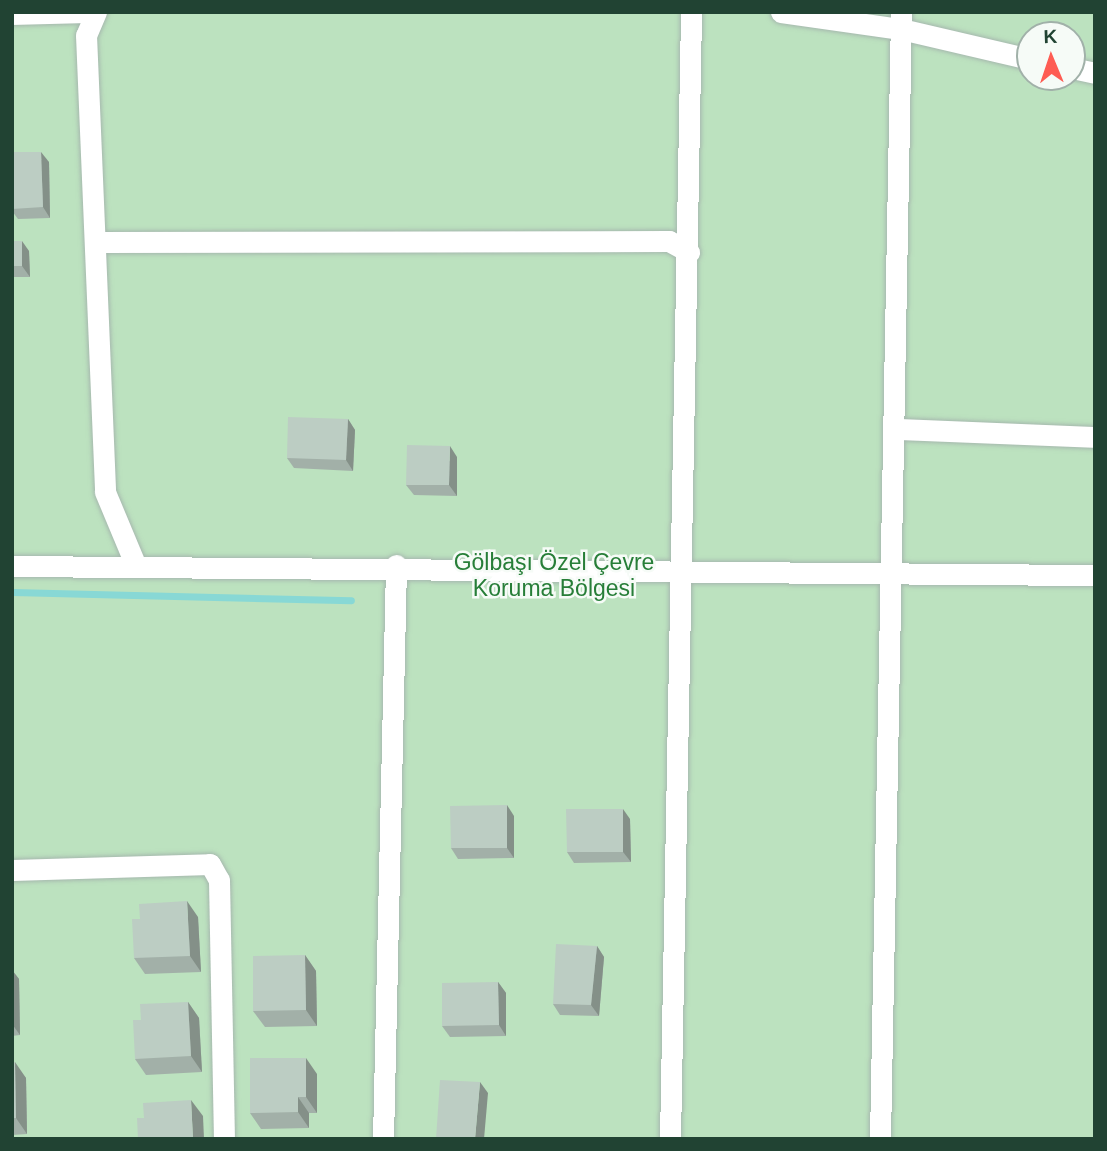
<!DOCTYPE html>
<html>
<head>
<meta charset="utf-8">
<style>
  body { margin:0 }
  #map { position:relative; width:1107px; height:1151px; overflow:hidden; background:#e4efe8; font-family:Helvetica,sans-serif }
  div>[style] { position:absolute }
  .green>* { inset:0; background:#bce2bf }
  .stream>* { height:7px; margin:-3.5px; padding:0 3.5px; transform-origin:3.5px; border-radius:3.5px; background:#88d8d5 }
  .roads { filter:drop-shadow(0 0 2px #a6b8ae) drop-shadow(0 0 2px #a6b8ae) }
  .street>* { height:21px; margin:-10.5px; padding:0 10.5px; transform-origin:10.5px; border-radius:10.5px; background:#fff }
  .wall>* { inset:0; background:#a2b0a8 }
  .shaded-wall>* { inset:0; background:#849088 }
  .building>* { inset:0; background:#bccdc3 }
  span { translate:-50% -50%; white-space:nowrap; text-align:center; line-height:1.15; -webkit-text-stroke:5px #f6fbf7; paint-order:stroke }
  .park-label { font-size:23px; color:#277e38 }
  .frame { position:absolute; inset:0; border:14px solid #214333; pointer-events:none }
  .north { position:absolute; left:1016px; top:21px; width:70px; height:70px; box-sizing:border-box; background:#f6fbf7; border:2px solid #a1b1a9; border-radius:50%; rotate:358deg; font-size:19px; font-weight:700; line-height:28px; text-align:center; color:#214333 }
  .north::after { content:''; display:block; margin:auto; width:24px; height:32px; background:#fe5c53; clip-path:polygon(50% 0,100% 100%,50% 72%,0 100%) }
</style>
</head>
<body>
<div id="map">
  <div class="green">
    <div style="clip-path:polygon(evenodd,12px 12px,1095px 12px,1095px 1139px,12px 1139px,12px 12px,1030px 35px,1072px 35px,1072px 77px,1030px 77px,1030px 35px)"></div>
  </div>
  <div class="stream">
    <div style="left:12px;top:592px;width:339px;rotate:1.4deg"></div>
  </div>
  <div class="roads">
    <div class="street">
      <div style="left:96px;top:12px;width:25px;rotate:113deg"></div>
      <div style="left:86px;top:35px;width:457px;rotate:87.6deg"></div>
      <div style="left:105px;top:492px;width:80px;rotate:67.3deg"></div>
      <div style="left:781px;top:12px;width:121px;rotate:8.1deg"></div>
      <div style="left:901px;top:29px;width:132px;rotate:13.1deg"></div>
      <div style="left:12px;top:14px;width:74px;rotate:-1.5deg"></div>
      <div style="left:1072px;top:68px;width:24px;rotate:12deg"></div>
      <div style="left:95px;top:242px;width:574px;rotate:-0.1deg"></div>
      <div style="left:669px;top:241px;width:23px;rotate:29deg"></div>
      <div style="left:897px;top:429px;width:198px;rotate:2.3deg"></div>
      <div style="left:12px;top:566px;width:1083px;rotate:0.48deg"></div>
      <div style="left:12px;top:870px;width:198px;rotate:-1.7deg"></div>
      <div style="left:210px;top:864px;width:18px;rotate:61deg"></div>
      <div style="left:219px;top:880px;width:259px;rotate:88.9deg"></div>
      <div style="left:383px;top:1139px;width:574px;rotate:-88.7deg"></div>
      <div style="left:670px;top:1139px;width:1127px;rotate:-88.93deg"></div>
      <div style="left:880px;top:1139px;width:1127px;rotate:-88.93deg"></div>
    </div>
  </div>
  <div class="wall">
    <div style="clip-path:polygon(12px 152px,49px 162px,50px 218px,18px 219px,12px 211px)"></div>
    <div style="clip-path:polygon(12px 241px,29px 251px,30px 277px,12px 277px)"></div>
    <div style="clip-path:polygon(348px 419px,355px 430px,353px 471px,294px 468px,287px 458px)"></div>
    <div style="clip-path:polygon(457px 457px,457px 496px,414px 495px,406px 485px)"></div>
    <div style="clip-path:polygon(514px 816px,514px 858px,458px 859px,451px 848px)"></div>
    <div style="clip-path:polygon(630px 819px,631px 862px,574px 863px,567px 852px)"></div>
    <div style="clip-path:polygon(198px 917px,201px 972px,145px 974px,134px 958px,140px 919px)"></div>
    <div style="clip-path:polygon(597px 946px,604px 957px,599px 1016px,560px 1015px,553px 1004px)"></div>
    <div style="clip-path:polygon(305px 955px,316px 971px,317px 1026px,265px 1027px,253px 1011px)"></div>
    <div style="clip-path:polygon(12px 970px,19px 979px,20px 1035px,12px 1036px)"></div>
    <div style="clip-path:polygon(498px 982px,506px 993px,506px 1036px,450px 1037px,442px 1026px)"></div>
    <div style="clip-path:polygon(188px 1002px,199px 1018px,202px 1072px,146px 1075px,135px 1059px)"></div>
    <div style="clip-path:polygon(12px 1062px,26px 1078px,27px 1134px,12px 1135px)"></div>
    <div style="clip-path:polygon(317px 1074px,317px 1113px,309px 1113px,309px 1128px,261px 1129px,250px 1113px)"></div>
  </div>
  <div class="shaded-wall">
    <div style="clip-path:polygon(41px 152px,49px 162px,50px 218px,43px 207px)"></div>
    <div style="clip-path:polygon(22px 241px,29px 251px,30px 277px,22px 266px)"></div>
    <div style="clip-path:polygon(348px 419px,355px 430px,353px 471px,346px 460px)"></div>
    <div style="clip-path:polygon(450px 446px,457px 457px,457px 496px,449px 485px)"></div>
    <div style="clip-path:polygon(507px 805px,514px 816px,514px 858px,507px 848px)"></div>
    <div style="clip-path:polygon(623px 809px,630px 819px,631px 862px,623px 852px)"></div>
    <div style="clip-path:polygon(187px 901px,198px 917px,201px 972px,190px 956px)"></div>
    <div style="clip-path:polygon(597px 946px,604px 957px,599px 1016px,591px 1005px)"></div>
    <div style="clip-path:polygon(305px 955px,316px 971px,317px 1026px,306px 1010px)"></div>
    <div style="clip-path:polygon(12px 970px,19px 979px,20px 1035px,12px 1024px)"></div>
    <div style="clip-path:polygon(498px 982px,506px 993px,506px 1036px,499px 1025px)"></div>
    <div style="clip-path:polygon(188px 1002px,199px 1018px,202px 1072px,191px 1056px)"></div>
    <div style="clip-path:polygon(306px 1058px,317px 1074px,317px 1113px,306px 1097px)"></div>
    <div style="clip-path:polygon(15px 1062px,26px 1078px,27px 1134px,16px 1118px)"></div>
    <div style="clip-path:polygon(480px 1082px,488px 1093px,484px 1139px,475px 1139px)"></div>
    <div style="clip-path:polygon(298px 1097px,309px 1113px,309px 1128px,298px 1112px)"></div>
    <div style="clip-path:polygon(191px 1100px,203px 1116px,204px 1139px,193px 1139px)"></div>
  </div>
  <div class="building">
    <div style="clip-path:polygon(12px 152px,41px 152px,43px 207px,12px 209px)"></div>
    <div style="clip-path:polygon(12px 241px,22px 241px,22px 266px,12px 266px)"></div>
    <div style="clip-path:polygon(288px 417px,348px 419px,346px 460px,287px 458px)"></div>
    <div style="clip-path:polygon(407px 445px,450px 446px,449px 485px,406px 485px)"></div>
    <div style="clip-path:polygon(507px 805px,507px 848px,451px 848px,450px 806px)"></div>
    <div style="clip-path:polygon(566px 809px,623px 809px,623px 852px,567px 852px)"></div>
    <div style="clip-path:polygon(187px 901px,190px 956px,134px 958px,132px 919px,140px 919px,139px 904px)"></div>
    <div style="clip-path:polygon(556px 944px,597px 946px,591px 1005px,553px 1004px)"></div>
    <div style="clip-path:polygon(305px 955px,306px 1010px,253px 1011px,253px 956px)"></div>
    <div style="clip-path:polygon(498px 982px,499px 1025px,442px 1026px,442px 983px)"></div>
    <div style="clip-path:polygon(188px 1002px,191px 1056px,135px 1059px,133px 1020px,141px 1020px,140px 1004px)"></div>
    <div style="clip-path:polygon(250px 1058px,306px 1058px,306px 1097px,298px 1097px,298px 1112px,250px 1113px)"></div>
    <div style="clip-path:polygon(12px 1062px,15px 1062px,16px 1118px,12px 1118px)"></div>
    <div style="clip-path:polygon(440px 1080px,480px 1082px,475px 1139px,436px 1139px)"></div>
    <div style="clip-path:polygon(191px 1100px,193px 1139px,138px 1139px,137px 1118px,144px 1118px,143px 1103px)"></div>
  </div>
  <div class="park-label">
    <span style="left:554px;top:575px">Gölbaşı Özel Çevre<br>Koruma Bölgesi</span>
  </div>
  <div class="frame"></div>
  <div class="north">K</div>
</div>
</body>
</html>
